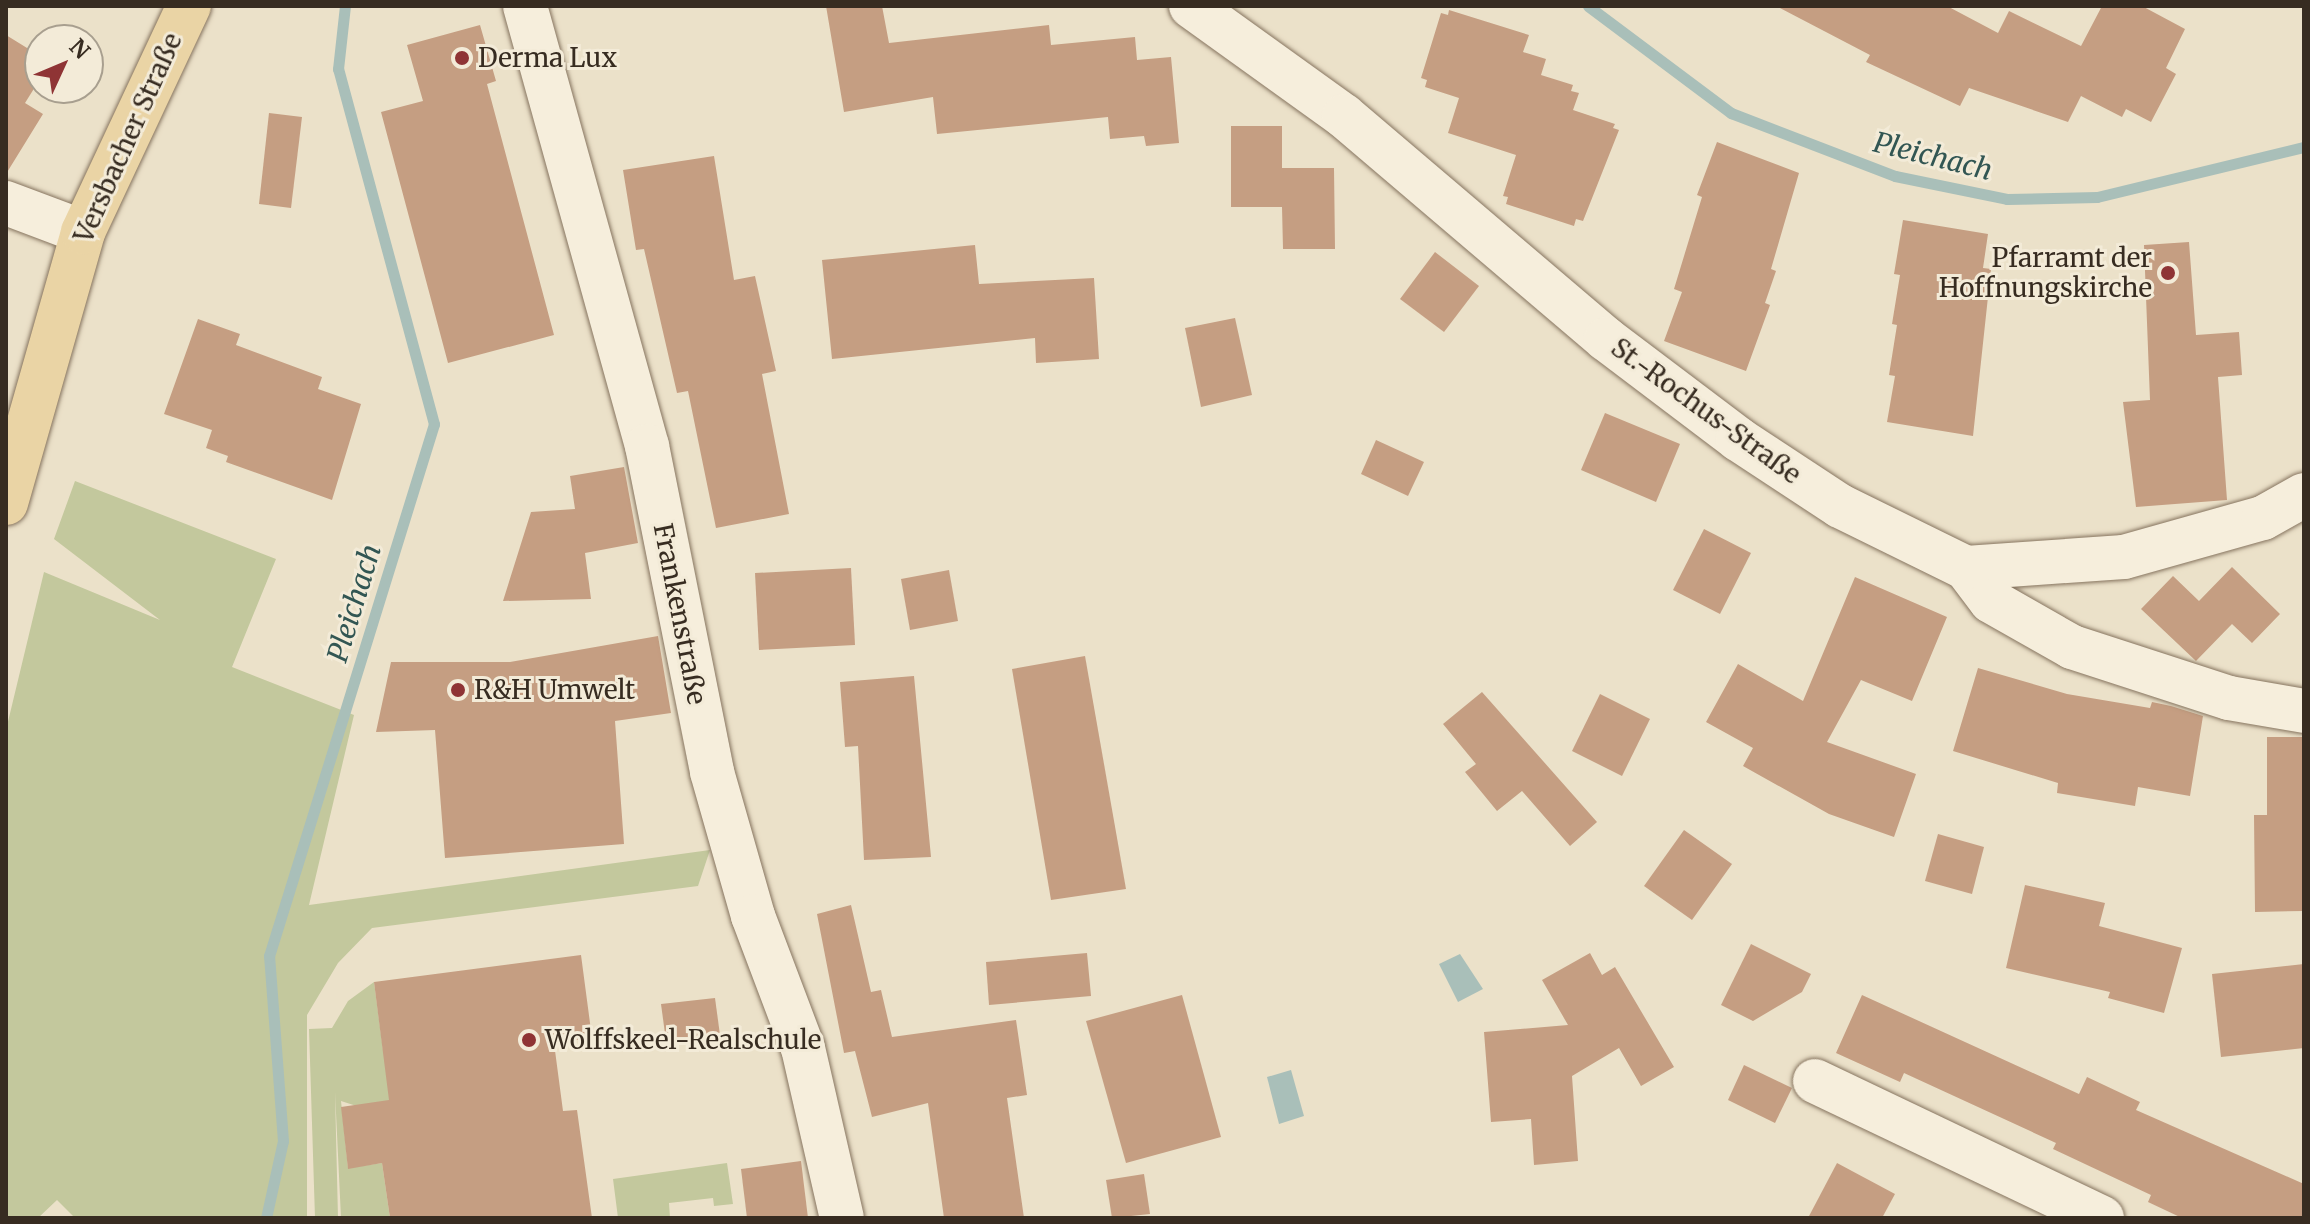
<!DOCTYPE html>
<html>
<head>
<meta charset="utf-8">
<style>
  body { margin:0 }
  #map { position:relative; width:2310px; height:1224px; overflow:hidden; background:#ebe1c9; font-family:Merriweather,serif }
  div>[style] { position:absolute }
  .green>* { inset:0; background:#c3c89d }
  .water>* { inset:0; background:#a9bfb9 }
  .stream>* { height:11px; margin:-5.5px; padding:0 5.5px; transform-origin:5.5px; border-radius:5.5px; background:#a9bfb9 }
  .building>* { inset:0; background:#c59e82 }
  .roads { filter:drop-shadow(0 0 2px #86745f) drop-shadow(0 0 2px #86745f) }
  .minor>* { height:44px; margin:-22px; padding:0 22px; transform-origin:22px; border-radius:22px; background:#f6eedc }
  .major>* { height:44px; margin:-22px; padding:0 22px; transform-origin:22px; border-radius:22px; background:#ead4a5 }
  .dots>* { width:22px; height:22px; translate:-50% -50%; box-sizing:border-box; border:4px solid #f3ebd8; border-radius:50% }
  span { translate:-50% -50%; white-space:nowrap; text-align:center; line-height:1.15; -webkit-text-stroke:6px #f3ebd8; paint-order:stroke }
  .poi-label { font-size:26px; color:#372c21 }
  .left { translate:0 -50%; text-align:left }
  .right { translate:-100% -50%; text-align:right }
  .street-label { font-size:26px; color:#372c21 }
  .water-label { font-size:28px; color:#325653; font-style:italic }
  .frame { position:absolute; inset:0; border:8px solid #372c21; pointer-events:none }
  .north { position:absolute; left:24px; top:24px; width:80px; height:80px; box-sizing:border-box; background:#f3ebd8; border:2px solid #a89f8f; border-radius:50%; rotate:46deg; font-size:22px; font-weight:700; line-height:32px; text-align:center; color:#372c21 }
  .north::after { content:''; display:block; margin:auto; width:28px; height:36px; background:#8f3435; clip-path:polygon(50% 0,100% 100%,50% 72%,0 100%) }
</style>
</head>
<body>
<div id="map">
  <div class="green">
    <div style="clip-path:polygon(75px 481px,276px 559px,232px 667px,354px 715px,309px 905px,710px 850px,698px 886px,372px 928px,338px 963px,307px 1015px,307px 1218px,75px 1218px,57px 1200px,38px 1218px,6px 1218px,6px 730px,44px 572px,160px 620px,54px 539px)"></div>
    <div style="clip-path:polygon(374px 982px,383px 1050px,416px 1097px,369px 1110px,341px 1101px,348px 1168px,382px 1163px,390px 1218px,341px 1218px,335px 1092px,338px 1218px,315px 1218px,309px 1029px,332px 1028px,348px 1001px)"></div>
    <div style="clip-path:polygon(727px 1163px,733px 1204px,714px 1206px,713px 1198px,669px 1203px,670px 1218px,618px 1218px,613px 1179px)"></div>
  </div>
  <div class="water">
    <div style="clip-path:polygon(1460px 954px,1483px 989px,1458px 1002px,1439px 964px)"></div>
    <div style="clip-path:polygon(1291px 1070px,1304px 1116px,1279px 1124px,1267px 1077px)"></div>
  </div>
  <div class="stream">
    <div style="left:1588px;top:6px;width:179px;rotate:36.8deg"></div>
    <div style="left:1731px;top:113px;width:176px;rotate:21deg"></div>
    <div style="left:1895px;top:176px;width:114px;rotate:11.6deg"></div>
    <div style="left:2007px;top:199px;width:90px;rotate:-1.3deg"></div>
    <div style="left:2097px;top:197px;width:213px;rotate:-13.6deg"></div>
    <div style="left:266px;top:1218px;width:79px;rotate:-77.6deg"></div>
    <div style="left:283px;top:1141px;width:186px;rotate:-94.3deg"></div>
    <div style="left:269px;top:956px;width:557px;rotate:-72.77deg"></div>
    <div style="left:434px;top:424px;width:368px;rotate:-105.1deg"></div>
    <div style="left:338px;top:69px;width:63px;rotate:-83.7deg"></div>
  </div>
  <div class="building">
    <div style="clip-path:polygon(826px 6px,882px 6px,889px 43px,1049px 25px,1051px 45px,1135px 37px,1137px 60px,1171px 57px,1179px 143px,1146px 146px,1144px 136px,1110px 139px,1108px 117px,937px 134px,933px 97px,844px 112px)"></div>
    <div style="clip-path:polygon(1776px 6px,1947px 6px,1998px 33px,2009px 11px,2081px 46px,2102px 6px,2142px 6px,2185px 29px,2166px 68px,2176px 74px,2151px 122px,2126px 109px,2122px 117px,2081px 96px,2068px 122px,1969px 88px,1960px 106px,1866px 62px,1870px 55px)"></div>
    <div style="clip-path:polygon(1449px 10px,1529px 35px,1523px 52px,1546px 59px,1541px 75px,1573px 85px,1571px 91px,1579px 93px,1573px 110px,1615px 124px,1613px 128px,1619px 130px,1583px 221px,1576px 219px,1574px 226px,1506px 204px,1508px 197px,1503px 196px,1516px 155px,1448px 133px,1459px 98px,1425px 87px,1427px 80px,1421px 78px,1441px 13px,1448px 15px)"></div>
    <div style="clip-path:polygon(480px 25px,496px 81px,487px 84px,554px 335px,448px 363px,381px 112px,423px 101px,407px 45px)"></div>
    <div style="clip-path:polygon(6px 35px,40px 56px,40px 79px,25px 103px,43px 114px,6px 174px)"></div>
    <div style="clip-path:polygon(269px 113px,302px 117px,291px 208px,259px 204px)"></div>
    <div style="clip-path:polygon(1231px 126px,1282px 126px,1282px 168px,1334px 168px,1335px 249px,1283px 249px,1282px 207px,1231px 207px)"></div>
    <div style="clip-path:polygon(1717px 142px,1799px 173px,1771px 269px,1776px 271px,1765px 303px,1770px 305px,1746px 371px,1664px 341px,1682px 292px,1674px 289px,1702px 197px,1697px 195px)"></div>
    <div style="clip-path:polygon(714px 156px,734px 280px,755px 276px,776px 371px,762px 374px,789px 514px,716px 528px,688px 391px,677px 393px,644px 249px,636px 250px,623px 170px)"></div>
    <div style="clip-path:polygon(1903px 220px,1988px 234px,1983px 268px,1991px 269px,1973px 436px,1887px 422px,1895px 376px,1889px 375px,1897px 325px,1892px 324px,1900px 275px,1894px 274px)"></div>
    <div style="clip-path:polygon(2189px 242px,2196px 335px,2239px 332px,2242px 375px,2218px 377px,2227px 500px,2136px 507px,2123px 402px,2150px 400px,2144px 245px)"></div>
    <div style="clip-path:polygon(975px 245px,979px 284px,1094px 278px,1099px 359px,1036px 363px,1035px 338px,832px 359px,822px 260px)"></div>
    <div style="clip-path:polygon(1435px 252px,1479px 286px,1444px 332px,1400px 299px)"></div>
    <div style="clip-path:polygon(1235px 318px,1252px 395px,1201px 407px,1185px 328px)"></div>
    <div style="clip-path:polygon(198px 319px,240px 334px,236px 345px,322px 377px,318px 389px,361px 404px,332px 500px,226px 462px,228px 456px,206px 448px,212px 430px,164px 414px)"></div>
    <div style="clip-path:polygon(1605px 413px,1680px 444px,1656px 502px,1581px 470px)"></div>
    <div style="clip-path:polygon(1376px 440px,1424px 462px,1408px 496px,1361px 474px)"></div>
    <div style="clip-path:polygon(624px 467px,638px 543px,585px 553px,591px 599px,503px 601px,531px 512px,575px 509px,570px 476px)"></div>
    <div style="clip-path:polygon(1704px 529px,1751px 553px,1720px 614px,1673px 590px)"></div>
    <div style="clip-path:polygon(2232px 567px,2280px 614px,2252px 643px,2232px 624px,2196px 661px,2141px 609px,2173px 576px,2199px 601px)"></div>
    <div style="clip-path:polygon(851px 568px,855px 645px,759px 650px,755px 573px)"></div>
    <div style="clip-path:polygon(949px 570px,958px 621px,910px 630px,901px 579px)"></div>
    <div style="clip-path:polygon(1855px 577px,1947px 617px,1912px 701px,1861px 680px,1827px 742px,1916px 774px,1894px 837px,1829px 814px,1743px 766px,1753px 748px,1706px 722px,1738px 664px,1803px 701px)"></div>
    <div style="clip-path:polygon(658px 636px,671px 713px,615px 721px,624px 844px,445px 858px,435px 730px,376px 732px,391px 662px,510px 662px)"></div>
    <div style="clip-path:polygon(1085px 656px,1126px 889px,1051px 900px,1012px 669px)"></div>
    <div style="clip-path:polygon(1978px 668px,2067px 694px,2150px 708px,2152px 702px,2171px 706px,2203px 716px,2190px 796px,2138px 787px,2135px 806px,2057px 793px,2058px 783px,1953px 751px)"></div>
    <div style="clip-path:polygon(914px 676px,931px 857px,864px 860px,858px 746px,845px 747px,840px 682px)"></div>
    <div style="clip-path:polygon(1482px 692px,1597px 822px,1570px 846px,1522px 791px,1497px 811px,1465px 772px,1476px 764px,1443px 724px)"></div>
    <div style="clip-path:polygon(1600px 694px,1650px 719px,1622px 776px,1572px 751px)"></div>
    <div style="clip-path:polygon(2267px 737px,2304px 737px,2304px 911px,2255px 912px,2254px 815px,2267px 815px)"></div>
    <div style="clip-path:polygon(1684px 830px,1732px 864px,1692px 920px,1644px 886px)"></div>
    <div style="clip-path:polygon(1938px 834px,1984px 847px,1972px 894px,1925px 881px)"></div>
    <div style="clip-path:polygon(2025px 885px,2105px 903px,2099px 926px,2182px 948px,2164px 1013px,2108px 998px,2110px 992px,2006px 968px)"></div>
    <div style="clip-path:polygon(851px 905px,871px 992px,881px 990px,892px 1037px,1016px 1020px,1027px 1095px,1007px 1098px,1024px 1218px,944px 1218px,928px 1103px,872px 1117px,855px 1051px,844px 1053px,817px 914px)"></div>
    <div style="clip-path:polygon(1751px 944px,1811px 974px,1802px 992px,1753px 1021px,1721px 1005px)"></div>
    <div style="clip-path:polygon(1087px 953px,1091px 996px,989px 1005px,986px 962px)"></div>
    <div style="clip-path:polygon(1590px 953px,1602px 975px,1615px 967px,1674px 1067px,1641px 1086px,1619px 1048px,1572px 1076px,1578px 1161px,1534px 1165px,1531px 1119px,1491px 1122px,1484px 1032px,1568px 1025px,1542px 980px)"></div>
    <div style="clip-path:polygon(581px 955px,592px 1038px,554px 1043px,563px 1111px,577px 1110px,592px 1218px,390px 1218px,382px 1163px,348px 1169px,341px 1107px,389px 1100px,374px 982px)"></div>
    <div style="clip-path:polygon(2304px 964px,2304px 1048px,2221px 1057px,2212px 974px)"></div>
    <div style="clip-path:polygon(1182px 995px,1221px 1137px,1126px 1163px,1086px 1021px)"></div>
    <div style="clip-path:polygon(1862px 995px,2079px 1094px,2087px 1077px,2140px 1102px,2136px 1110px,2304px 1184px,2304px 1218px,2182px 1218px,2148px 1202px,2151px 1195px,2053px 1149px,2056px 1143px,1904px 1073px,1900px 1082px,1836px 1053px)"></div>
    <div style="clip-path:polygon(715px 998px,720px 1035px,666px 1041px,661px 1004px)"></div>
    <div style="clip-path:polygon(1744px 1065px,1792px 1088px,1775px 1123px,1728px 1100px)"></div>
    <div style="clip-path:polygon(801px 1161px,808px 1218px,747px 1218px,741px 1169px)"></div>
    <div style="clip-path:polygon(1837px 1163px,1895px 1194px,1882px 1218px,1808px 1218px)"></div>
    <div style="clip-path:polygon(1144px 1174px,1150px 1214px,1112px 1218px,1106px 1180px)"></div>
  </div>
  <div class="roads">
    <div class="minor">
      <div style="left:525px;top:6px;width:457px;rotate:74.5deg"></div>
      <div style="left:647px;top:446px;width:332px;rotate:78.7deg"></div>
      <div style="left:712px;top:772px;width:150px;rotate:74.1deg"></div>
      <div style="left:753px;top:916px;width:141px;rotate:69.3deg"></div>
      <div style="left:803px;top:1048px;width:174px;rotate:77.1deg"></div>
      <div style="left:1191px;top:6px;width:188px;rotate:35.7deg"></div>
      <div style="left:1344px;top:116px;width:344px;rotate:40.4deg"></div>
      <div style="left:1606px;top:339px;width:166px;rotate:37.1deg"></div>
      <div style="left:1738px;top:439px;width:122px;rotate:33.3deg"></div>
      <div style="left:1840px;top:506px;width:140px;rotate:26.2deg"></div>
      <div style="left:1966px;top:568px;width:158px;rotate:-4deg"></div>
      <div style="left:2124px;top:557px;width:144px;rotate:-15.7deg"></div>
      <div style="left:2263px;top:518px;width:47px;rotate:-29.3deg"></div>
      <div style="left:6px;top:203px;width:82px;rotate:20.6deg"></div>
      <div style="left:1966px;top:568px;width:41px;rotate:52.9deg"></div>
      <div style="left:1991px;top:601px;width:93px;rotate:29.6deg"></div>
      <div style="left:2072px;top:647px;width:165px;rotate:18deg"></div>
      <div style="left:2229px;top:698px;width:76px;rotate:9.8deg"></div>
      <div style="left:1815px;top:1081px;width:318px;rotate:25.5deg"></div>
    </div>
    <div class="major">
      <div style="left:6px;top:503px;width:282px;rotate:-74.1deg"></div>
      <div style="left:83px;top:232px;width:250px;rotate:-64.9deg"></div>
    </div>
  </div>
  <div class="dots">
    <div style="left:462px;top:58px;background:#8f3435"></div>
    <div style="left:2168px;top:273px;background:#8f3435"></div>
    <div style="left:458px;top:690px;background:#8f3435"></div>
    <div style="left:529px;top:1040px;background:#8f3435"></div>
  </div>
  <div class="poi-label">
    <span class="left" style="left:478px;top:58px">Derma Lux</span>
    <span class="right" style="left:2152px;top:273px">Pfarramt der<br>Hoffnungskirche</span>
    <span class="left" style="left:474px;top:690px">R&amp;H Umwelt</span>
    <span class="left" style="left:545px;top:1040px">Wolffskeel-Realschule</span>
  </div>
  <div class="street-label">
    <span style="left:128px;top:138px;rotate:-66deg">Versbacher Straße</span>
    <span style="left:1706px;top:411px;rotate:36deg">St.-Rochus-Straße</span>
    <span style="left:680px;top:614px;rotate:79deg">Frankenstraße</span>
  </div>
  <div class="water-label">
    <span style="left:1933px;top:156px;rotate:14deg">Pleichach</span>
    <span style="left:354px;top:603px;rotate:-73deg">Pleichach</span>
  </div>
  <div class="frame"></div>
  <div class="north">N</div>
</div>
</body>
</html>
